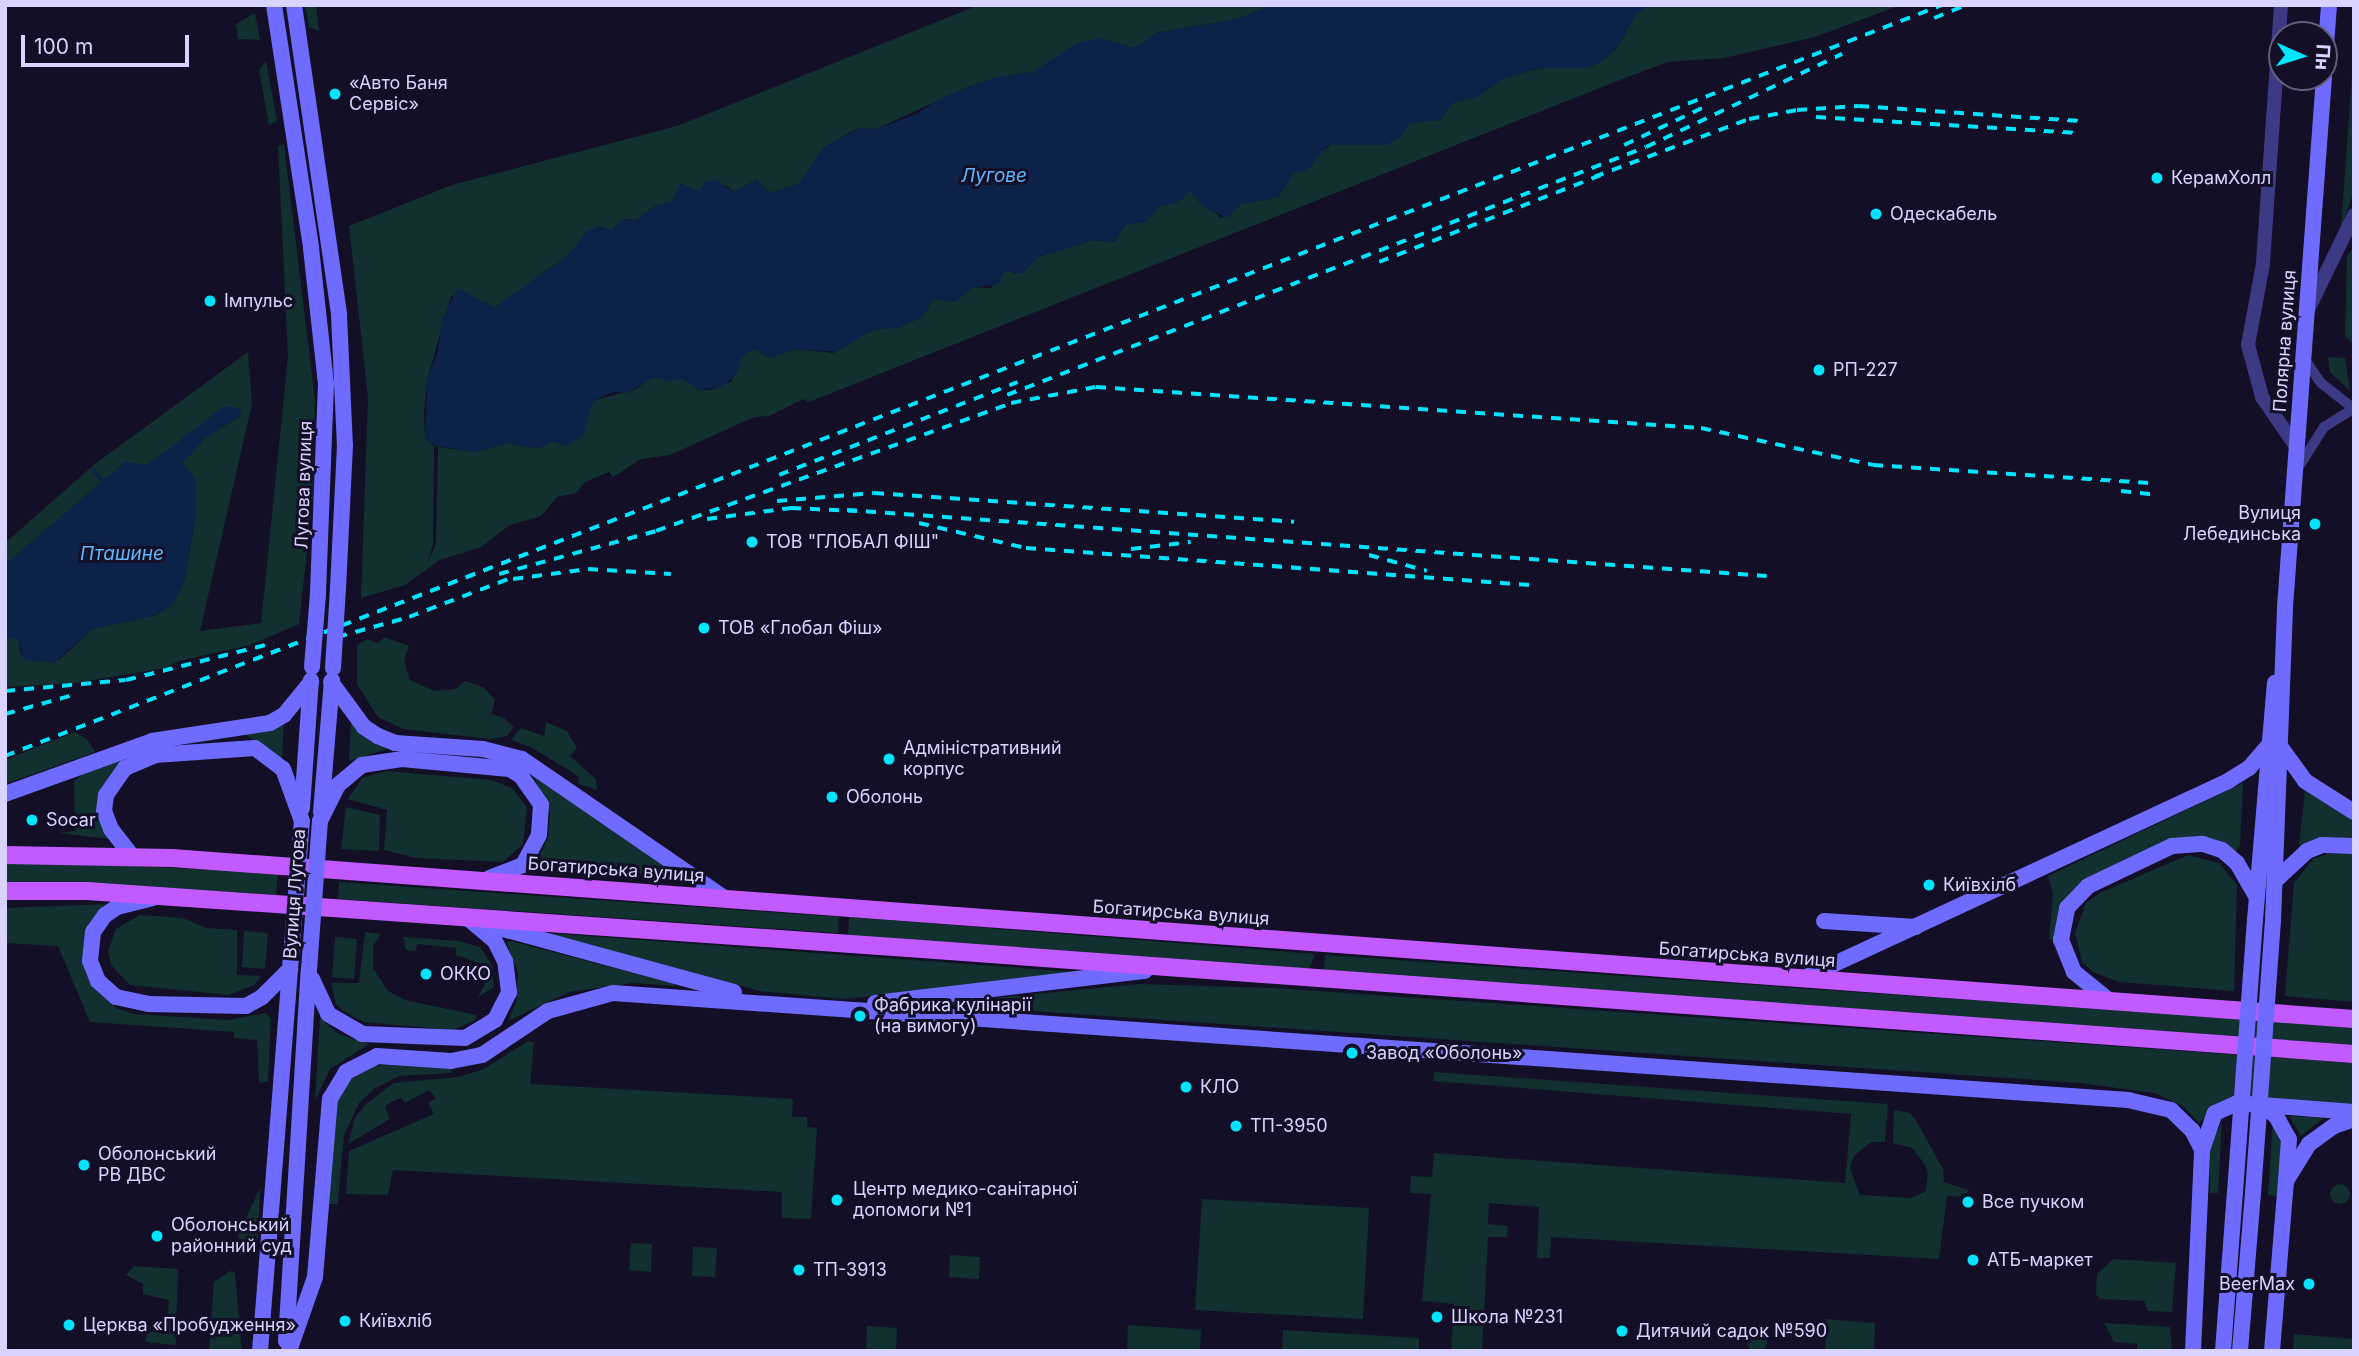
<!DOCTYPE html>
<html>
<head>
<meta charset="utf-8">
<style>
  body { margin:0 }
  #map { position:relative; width:2359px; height:1356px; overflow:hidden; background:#130f26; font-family:Inter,sans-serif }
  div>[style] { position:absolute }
  .green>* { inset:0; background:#12302f }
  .round { border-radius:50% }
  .water>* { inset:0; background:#0c2248 }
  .stream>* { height:3.5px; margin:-1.75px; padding:0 1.75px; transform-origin:1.75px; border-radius:1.75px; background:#0c2248 }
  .minor>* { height:10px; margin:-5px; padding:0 5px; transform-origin:5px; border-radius:5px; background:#3d3a85 }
  .tertiary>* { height:14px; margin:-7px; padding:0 7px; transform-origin:7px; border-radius:7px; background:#3d3a85 }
  .secondary>* { height:16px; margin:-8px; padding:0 8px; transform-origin:8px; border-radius:8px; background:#6f6bff }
  .primary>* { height:18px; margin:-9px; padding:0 9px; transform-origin:9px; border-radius:9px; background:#c25bff }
  .rail>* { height:3.5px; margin-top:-1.75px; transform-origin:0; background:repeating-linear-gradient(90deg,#00e5ff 0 10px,transparent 0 19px) }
  .secondary-bridge>* { height:16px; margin:-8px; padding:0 8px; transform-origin:8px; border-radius:8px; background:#6f6bff }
  .dots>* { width:19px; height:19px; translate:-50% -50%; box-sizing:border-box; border:4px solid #130f26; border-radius:50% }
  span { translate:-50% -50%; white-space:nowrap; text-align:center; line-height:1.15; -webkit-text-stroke:6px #130f26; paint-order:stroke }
  .poi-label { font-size:18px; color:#d9d4ff }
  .left { translate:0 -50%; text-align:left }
  .right { translate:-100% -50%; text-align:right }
  .street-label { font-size:18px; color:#d9d4ff }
  .water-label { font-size:19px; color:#62b6ff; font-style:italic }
  .frame { position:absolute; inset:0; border:7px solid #d9d4ff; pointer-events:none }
  .north { position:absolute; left:2268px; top:21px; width:70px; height:70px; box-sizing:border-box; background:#130f26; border:2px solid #625e7d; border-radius:50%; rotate:93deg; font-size:19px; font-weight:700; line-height:28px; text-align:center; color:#d9d4ff }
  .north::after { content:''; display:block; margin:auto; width:24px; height:32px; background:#00e5ff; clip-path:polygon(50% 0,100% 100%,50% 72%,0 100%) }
  .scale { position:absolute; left:21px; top:35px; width:168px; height:32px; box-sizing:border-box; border:4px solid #d9d4ff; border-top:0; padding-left:9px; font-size:21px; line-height:24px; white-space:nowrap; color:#d9d4ff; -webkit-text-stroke:5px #130f26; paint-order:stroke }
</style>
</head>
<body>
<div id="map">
  <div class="green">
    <div style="clip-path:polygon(305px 5px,316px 5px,319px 31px,309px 27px)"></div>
    <div style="clip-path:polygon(979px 5px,1273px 5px,1237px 19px,1156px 33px,1135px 48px,1099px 38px,1033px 72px,970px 86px,876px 129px,858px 128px,823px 148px,799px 184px,771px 193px,756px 180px,734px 192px,728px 186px,696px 191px,681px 184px,672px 202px,655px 206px,636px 220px,624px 219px,612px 230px,600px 227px,586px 232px,570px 254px,494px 308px,485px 302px,451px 296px,428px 376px,424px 413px,425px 438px,434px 446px,433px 544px,427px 564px,436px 544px,438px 447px,477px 452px,505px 443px,539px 448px,553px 441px,565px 446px,593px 401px,636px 389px,652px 377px,683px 379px,699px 390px,711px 390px,731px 382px,742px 357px,754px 349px,769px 357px,797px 349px,833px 353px,873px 330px,900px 327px,922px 317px,933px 299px,955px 302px,973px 287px,991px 288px,1006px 270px,1015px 273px,1040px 256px,1094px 240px,1115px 242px,1125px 225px,1147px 221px,1158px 207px,1178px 202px,1190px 191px,1221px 218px,1241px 204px,1278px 197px,1294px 173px,1311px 166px,1318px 154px,1335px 142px,1388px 144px,1410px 123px,1439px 120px,1455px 101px,1477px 97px,1504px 78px,1541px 68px,1586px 68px,1599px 63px,1617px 48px,1636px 14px,1650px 5px,1901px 5px,1815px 37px,1724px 58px,1668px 62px,1630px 76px,809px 402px,803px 399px,769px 416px,754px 417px,670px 455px,641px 459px,613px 477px,609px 472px,585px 482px,576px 493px,557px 497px,541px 516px,510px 525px,481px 547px,440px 560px,405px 585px,361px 598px,368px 398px,349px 226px,452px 185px,677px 126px)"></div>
    <div style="clip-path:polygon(255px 13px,260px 40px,238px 39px,236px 24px)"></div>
    <div style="clip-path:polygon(2354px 45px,2354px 191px,2341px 228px)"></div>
    <div style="clip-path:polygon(266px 61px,277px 121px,269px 125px,259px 70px)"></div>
    <div style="clip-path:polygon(284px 144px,315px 400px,313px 496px,299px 624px,250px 645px,179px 661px,165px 668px,75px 683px,5px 687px,6px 636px,18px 640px,21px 654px,59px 660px,92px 629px,157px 615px,174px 603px,184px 581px,196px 517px,196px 480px,182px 463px,204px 439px,241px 415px,239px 408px,213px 417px,147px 465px,125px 462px,5px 565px,5px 543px,95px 464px,248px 352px,252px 404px,200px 631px,261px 623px,288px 357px,278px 146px)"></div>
    <div style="clip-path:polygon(2354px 246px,2354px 342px,2352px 342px,2345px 337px,2347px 256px)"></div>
    <div style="clip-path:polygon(2328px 357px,2345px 358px,2350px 391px,2330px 372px)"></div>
    <div style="clip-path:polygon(384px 637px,409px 646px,404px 661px,410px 680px,434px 691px,455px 689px,465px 681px,483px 687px,495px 700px,491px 714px,504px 718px,514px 727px,507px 736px,490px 739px,403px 729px,378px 717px,357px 684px,357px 645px,368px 639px,378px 643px)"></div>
    <div style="clip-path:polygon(284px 720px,282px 760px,245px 734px)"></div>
    <div style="clip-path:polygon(351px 721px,388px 747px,387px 749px,349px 761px)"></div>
    <div style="clip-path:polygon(546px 722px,567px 731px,577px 748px,570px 756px,596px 779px,597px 790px,579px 784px,578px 776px,531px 747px,511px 740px,521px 728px,544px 736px)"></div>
    <div style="clip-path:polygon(75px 732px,88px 740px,95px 752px,5px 784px,5px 760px)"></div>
    <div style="clip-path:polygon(122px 758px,100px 792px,110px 839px,57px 833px,75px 831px,74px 781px,89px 770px)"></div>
    <div style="clip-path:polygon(387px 771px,491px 780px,512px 788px,527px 807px,523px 844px,503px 862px,416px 858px,384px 850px,387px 810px,348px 799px,362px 778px)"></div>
    <div style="clip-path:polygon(532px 773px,679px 877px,534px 866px,548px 838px,550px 812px)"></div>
    <div style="clip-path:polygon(2243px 783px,2240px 846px,2235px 852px,2197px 837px,2171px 840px,2075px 888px,2065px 899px,2054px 939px,2049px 940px,2053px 894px,2048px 876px)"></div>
    <div style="clip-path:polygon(2305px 790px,2354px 821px,2354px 839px,2332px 837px,2299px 845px)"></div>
    <div style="clip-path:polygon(346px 807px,380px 815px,379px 851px,341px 849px)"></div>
    <div style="clip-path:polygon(2327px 854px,2354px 854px,2354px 1002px,2285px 996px,2294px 883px,2313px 859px)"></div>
    <div style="clip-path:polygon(2188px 855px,2219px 863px,2237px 885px,2234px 991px,2119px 982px,2093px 972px,2082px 962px,2075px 933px,2086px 903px,2100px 893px)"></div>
    <div style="clip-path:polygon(69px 863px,278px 873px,276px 895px,69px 882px,5px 883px,5px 864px)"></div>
    <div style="clip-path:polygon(339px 882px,839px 917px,838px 933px,338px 899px)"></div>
    <div style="clip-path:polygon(108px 904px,90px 923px,92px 983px,99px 993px,116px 1008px,134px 1014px,227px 1020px,266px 1013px,271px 1019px,268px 1081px,259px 1083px,257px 1040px,234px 1038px,234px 1032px,90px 1022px,58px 946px,5px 943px,5px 908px)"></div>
    <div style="clip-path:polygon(140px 915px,183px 918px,206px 928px,237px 930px,237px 975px,261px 976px,254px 985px,228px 995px,130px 985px,111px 965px,108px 951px,116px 929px)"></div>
    <div style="clip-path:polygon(849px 917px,1315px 954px,1309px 970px,848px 936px)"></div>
    <div style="clip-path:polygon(244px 931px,268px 933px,265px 969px,242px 967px)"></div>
    <div style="clip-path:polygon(365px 932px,381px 934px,373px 946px,373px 968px,388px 991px,405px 1000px,476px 1015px,476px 1020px,453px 1030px,364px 1022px,343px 1011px,336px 1004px,331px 983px,359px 983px)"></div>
    <div style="clip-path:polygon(547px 933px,1088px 973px,843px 999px,760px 991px)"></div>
    <div style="clip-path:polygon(335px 937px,357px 939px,354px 979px,332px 977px)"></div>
    <div style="clip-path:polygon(403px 937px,458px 941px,480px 947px,492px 965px,494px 987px,478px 997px,485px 984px,481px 964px,456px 955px,456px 948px,417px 944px,416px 951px,406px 950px)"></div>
    <div style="clip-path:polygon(511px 941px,674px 984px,674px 986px,633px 983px,569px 992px,508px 1021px,516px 1002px,518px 973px,506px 942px)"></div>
    <div style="clip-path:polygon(1325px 955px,2354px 1027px,2354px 1045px,1324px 970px)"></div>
    <div style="clip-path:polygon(1140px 984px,1275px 988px,2354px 1063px,2354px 1106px,2236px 1098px,2219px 1103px,2199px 1123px,2183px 1106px,2154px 1093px,2080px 1083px,930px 1004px)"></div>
    <div style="clip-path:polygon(320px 1018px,338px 1034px,369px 1044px,330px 1069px,315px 1100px)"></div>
    <div style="clip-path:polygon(528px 1041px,534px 1042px,530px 1084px,793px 1099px,792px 1117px,807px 1117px,807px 1127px,817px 1128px,811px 1219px,782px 1218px,782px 1192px,393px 1170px,388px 1195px,346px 1194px,349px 1151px,434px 1114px,428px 1103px,436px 1098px,429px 1090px,405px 1103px,401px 1098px,391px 1102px,385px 1106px,390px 1119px,348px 1144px,355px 1118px,366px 1104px,394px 1083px,458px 1077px,484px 1069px)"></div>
    <div style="clip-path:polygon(389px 1065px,451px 1069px,451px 1073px,399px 1076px,374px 1089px,359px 1103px,344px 1135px,337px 1211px,337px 1204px,328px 1204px,335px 1101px,350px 1077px,369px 1066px)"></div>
    <div style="clip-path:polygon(1434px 1072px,1888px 1104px,1885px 1142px,1871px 1142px,1854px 1156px,1850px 1168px,1860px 1195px,1911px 1198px,1926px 1191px,1928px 1174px,1924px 1163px,1912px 1148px,1893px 1143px,1894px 1110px,1910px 1113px,1917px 1122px,1943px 1169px,1944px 1182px,1968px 1190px,1969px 1197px,1947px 1196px,1939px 1259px,1551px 1237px,1550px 1258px,1537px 1258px,1539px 1207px,1489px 1203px,1488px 1224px,1508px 1226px,1507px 1237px,1488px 1237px,1482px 1351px,1451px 1351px,1454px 1304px,1422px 1301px,1431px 1194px,1410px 1193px,1411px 1176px,1432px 1177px,1434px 1153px,1845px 1183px,1851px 1114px,1433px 1081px)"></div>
    <div style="clip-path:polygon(2289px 1116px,2324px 1118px,2301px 1136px)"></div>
    <div style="clip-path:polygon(2273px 1121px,2285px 1137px,2277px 1196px,2268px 1195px)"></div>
    <div style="clip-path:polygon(2222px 1122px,2218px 1193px,2210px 1193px,2209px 1148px)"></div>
    <div class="round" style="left:2330px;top:1184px;width:20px;height:20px"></div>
    <div style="clip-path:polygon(260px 1188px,258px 1241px,246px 1252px,240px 1247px,238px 1235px)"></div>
    <div style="clip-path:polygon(1202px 1199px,1369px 1208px,1363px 1319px,1195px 1310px)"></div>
    <div style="clip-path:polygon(631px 1243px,652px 1244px,651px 1272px,629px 1270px)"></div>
    <div style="clip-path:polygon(693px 1247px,717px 1248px,715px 1277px,692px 1276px)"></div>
    <div style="clip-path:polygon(950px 1255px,980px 1257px,979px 1279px,949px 1277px)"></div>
    <div style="clip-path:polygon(2113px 1259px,2176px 1263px,2172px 1312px,2148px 1311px,2144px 1301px,2100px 1299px,2096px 1294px,2097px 1274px)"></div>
    <div style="clip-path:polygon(134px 1266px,178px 1269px,176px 1345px,145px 1342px,148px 1332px,167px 1332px,169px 1300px,143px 1294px,143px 1284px,126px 1275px)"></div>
    <div style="clip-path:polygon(230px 1271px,235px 1273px,242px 1351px,209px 1351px,214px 1282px)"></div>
    <div style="clip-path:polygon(1826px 1319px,1875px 1323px,1874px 1351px,1825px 1351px)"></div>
    <div style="clip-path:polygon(2104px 1323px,2170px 1327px,2172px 1351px,2137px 1351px,2137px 1344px,2114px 1342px)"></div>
    <div style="clip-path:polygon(1128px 1325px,1201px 1330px,1200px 1351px,1127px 1351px)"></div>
    <div style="clip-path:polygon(867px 1326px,897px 1328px,896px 1350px,866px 1348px)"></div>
    <div style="clip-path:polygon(1283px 1330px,1419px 1338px,1419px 1351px,1282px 1351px)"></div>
    <div class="round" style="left:1747px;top:1332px;width:20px;height:20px"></div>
    <div style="clip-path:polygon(2294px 1334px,2354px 1339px,2354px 1350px,2293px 1351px)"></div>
  </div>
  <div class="water">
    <div style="clip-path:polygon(1273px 5px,1650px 5px,1636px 14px,1617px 48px,1599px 63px,1586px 68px,1541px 68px,1504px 78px,1477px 97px,1455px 101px,1439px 120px,1410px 123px,1399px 138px,1385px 145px,1328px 145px,1307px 170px,1294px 173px,1278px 197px,1241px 204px,1227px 218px,1202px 206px,1190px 191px,1178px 202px,1158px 207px,1147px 221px,1125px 225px,1115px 242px,1094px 240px,1040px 256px,1022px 274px,1006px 270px,997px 285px,973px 287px,955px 302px,933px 299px,922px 317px,900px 327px,873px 330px,836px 352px,797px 349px,769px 357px,754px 349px,742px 357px,737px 373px,723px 387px,699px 390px,683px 379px,669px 381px,654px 377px,628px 393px,613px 392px,593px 401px,583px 436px,565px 446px,553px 441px,540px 448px,505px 443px,477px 452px,436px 446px,425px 438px,428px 376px,438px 352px,442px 319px,458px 288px,494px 308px,570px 254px,586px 232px,596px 227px,612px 230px,621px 220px,636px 220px,655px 206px,672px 202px,680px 184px,699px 191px,704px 183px,716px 179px,734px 192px,756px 180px,771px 193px,799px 184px,823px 148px,859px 128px,876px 129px,914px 115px,948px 95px,996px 77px,1033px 72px,1077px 43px,1099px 38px,1135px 48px,1156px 33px,1237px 19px)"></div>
    <div style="clip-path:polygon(225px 406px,239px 408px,241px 415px,204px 439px,182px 463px,196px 480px,196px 517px,184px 581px,174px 603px,157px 615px,92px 629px,54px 663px,24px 660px,18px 640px,5px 637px,5px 565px,125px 462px,147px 465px)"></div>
  </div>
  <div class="stream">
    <div style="left:94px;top:470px;width:14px;rotate:51deg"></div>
  </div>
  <div class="minor">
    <div style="left:2304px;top:358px;width:30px;rotate:56deg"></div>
    <div style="left:2321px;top:383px;width:41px;rotate:38deg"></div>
    <div style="left:2298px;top:468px;width:49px;rotate:-57.6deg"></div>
    <div style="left:2324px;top:427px;width:36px;rotate:-32deg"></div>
  </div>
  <div class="tertiary">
    <div style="left:2281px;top:5px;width:260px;rotate:94deg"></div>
    <div style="left:2263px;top:264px;width:82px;rotate:100.5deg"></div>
    <div style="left:2248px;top:345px;width:54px;rotate:74.9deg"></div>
    <div style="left:2262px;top:397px;width:62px;rotate:55.5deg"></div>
    <div style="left:2307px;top:312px;width:108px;rotate:-64.1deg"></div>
  </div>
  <div class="secondary">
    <div style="left:274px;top:5px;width:246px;rotate:81.3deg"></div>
    <div style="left:311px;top:248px;width:137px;rotate:83.7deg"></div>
    <div style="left:326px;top:384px;width:210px;rotate:92.2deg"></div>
    <div style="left:294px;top:5px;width:313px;rotate:81.7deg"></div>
    <div style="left:339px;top:315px;width:130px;rotate:87.4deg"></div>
    <div style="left:345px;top:445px;width:143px;rotate:92.8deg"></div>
    <div style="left:2324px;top:72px;width:67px;rotate:-85.7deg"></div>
    <div style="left:331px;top:682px;width:56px;rotate:53.7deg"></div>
    <div style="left:364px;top:727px;width:17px;rotate:33deg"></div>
    <div style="left:378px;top:736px;width:18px;rotate:22deg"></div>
    <div style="left:395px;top:743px;width:88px;rotate:3.9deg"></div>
    <div style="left:483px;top:749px;width:40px;rotate:14.4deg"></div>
    <div style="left:522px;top:759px;width:247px;rotate:34.5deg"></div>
    <div style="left:2282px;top:749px;width:39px;rotate:54deg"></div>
    <div style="left:2305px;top:781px;width:58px;rotate:32.3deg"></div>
    <div style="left:5px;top:794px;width:156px;rotate:-19.8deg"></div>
    <div style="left:152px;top:741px;width:119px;rotate:-8.7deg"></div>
    <div style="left:270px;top:723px;width:16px;rotate:-30deg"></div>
    <div style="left:284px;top:715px;width:43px;rotate:-50.7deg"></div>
    <div style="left:302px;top:808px;width:128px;rotate:-86deg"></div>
    <div style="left:321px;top:812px;width:132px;rotate:-85.2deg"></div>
    <div style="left:320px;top:821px;width:40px;rotate:-63.4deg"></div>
    <div style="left:338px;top:785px;width:31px;rotate:-40deg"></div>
    <div style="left:362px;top:765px;width:40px;rotate:-8.5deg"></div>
    <div style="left:402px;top:759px;width:108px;rotate:5.3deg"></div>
    <div style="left:510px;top:769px;width:13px;rotate:32deg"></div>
    <div style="left:521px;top:776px;width:35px;rotate:55deg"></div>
    <div style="left:541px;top:805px;width:30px;rotate:94deg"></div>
    <div style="left:539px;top:835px;width:34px;rotate:118deg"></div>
    <div style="left:523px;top:865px;width:36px;rotate:159deg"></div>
    <div style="left:132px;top:856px;width:34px;rotate:-128deg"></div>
    <div style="left:111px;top:829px;width:19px;rotate:-111deg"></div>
    <div style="left:104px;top:811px;width:16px;rotate:-83deg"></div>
    <div style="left:106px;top:795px;width:33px;rotate:-55deg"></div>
    <div style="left:125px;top:768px;width:33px;rotate:-23deg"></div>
    <div style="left:155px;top:755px;width:100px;rotate:-4deg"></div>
    <div style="left:255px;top:748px;width:35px;rotate:37deg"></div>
    <div style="left:283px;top:769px;width:55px;rotate:69.9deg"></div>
    <div style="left:2276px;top:880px;width:42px;rotate:-43.1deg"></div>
    <div style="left:2307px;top:851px;width:16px;rotate:-22deg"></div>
    <div style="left:2322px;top:845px;width:32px;rotate:2deg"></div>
    <div style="left:153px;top:898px;width:37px;rotate:166deg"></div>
    <div style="left:117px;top:907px;width:14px;rotate:146deg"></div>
    <div style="left:105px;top:915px;width:21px;rotate:125deg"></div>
    <div style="left:93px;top:932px;width:29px;rotate:96deg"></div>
    <div style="left:90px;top:961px;width:22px;rotate:68deg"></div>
    <div style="left:98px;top:981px;width:24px;rotate:42deg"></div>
    <div style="left:116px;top:997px;width:33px;rotate:12deg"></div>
    <div style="left:148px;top:1004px;width:98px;rotate:1.2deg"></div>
    <div style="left:246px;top:1006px;width:18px;rotate:-29deg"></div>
    <div style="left:262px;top:997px;width:40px;rotate:-45deg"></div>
    <div style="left:2255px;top:920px;width:238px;rotate:-85.2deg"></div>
    <div style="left:1824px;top:921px;width:92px;rotate:3.7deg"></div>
    <div style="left:2273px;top:921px;width:314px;rotate:-87.8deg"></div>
    <div style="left:2285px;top:607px;width:531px;rotate:-85.79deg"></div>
    <div style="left:485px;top:924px;width:258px;rotate:15.3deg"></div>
    <div style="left:312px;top:979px;width:38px;rotate:65deg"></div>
    <div style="left:328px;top:1014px;width:39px;rotate:30deg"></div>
    <div style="left:362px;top:1034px;width:103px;rotate:2.2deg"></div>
    <div style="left:465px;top:1038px;width:35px;rotate:-31deg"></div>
    <div style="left:495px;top:1020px;width:31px;rotate:-63deg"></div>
    <div style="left:509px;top:992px;width:31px;rotate:-97deg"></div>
    <div style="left:505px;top:961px;width:22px;rotate:-117deg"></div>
    <div style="left:495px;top:941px;width:34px;rotate:-140deg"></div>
    <div style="left:1802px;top:979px;width:470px;rotate:-24.9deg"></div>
    <div style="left:2228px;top:781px;width:25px;rotate:-32deg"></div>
    <div style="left:2249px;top:768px;width:28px;rotate:-49deg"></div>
    <div style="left:2111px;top:1002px;width:48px;rotate:-141deg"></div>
    <div style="left:2074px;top:972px;width:35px;rotate:-112deg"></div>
    <div style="left:2061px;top:940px;width:33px;rotate:-79deg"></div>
    <div style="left:2067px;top:908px;width:30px;rotate:-46deg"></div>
    <div style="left:2088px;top:886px;width:93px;rotate:-25.5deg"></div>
    <div style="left:2172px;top:846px;width:31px;rotate:-4deg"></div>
    <div style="left:2203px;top:844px;width:20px;rotate:18deg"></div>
    <div style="left:2222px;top:850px;width:20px;rotate:41deg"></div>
    <div style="left:2237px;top:863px;width:39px;rotate:60deg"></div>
    <div style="left:875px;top:1003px;width:272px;rotate:-6.8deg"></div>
    <div style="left:2262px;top:1105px;width:92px;rotate:4.4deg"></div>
    <div style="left:286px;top:1341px;width:372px;rotate:-86.5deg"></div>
    <div style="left:260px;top:1351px;width:383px;rotate:-85.5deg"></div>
    <div style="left:289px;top:1351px;width:78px;rotate:-70.6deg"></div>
    <div style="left:315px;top:1277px;width:179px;rotate:-85.2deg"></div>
    <div style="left:330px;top:1099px;width:31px;rotate:-59deg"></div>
    <div style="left:346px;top:1072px;width:35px;rotate:-27deg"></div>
    <div style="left:377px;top:1056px;width:74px;rotate:3.9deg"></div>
    <div style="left:451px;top:1061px;width:32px;rotate:-11deg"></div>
    <div style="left:482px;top:1055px;width:79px;rotate:-33.7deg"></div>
    <div style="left:548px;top:1011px;width:67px;rotate:-15.5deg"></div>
    <div style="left:613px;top:993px;width:1519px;rotate:4.04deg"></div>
    <div style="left:2128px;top:1100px;width:44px;rotate:13.1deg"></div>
    <div style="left:2171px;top:1110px;width:29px;rotate:44deg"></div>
    <div style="left:2192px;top:1130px;width:22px;rotate:63deg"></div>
    <div style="left:2193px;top:1351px;width:201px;rotate:-87.4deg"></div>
    <div style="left:2202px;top:1150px;width:39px;rotate:-71deg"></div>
    <div style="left:2215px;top:1113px;width:24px;rotate:-24deg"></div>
    <div style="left:2237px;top:1103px;width:25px;rotate:5deg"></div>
    <div style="left:2262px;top:1105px;width:18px;rotate:38deg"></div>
    <div style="left:2276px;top:1116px;width:26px;rotate:61deg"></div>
    <div style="left:2289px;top:1139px;width:42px;rotate:94.1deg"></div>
    <div style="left:2223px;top:1351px;width:159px;rotate:-85.7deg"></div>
    <div style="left:2240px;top:1351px;width:159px;rotate:-85.3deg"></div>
    <div style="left:2272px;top:1351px;width:171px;rotate:-85.3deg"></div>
    <div style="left:2286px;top:1181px;width:44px;rotate:-58.1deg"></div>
    <div style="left:2309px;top:1144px;width:31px;rotate:-36deg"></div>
    <div style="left:2334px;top:1126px;width:21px;rotate:-19deg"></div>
  </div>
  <div class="primary">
    <div style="left:5px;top:855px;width:167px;rotate:1deg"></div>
    <div style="left:172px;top:858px;width:2188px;rotate:4.22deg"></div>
    <div style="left:5px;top:891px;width:82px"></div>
    <div style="left:87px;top:891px;width:823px;rotate:3.97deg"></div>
    <div style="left:908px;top:948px;width:1450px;rotate:4.19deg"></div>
  </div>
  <div class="rail">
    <div style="left:1934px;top:18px;width:35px;rotate:-22deg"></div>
    <div style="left:1816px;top:117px;width:263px;rotate:3.5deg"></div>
    <div style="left:1624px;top:145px;width:91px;rotate:-25.4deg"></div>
    <div style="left:1594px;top:177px;width:165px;rotate:-20.5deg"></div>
    <div style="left:1749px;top:119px;width:49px;rotate:-10.6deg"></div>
    <div style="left:1797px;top:110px;width:62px;rotate:-3.7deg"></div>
    <div style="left:1859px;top:106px;width:222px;rotate:3.9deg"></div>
    <div style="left:1379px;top:262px;width:242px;rotate:-21.4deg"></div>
    <div style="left:1007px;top:395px;width:685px;rotate:-21.21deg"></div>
    <div style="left:1646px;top:147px;width:217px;rotate:-25.4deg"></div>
    <div style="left:779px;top:475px;width:256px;rotate:-21.3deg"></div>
    <div style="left:2121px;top:491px;width:31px;rotate:6deg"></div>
    <div style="left:777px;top:501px;width:97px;rotate:-4.7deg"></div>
    <div style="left:874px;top:493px;width:421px;rotate:3.9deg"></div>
    <div style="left:847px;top:510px;width:922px;rotate:4.1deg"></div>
    <div style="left:707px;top:519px;width:85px;rotate:-7.5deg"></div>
    <div style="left:791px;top:508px;width:66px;rotate:2.6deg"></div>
    <div style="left:919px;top:523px;width:110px;rotate:13.2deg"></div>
    <div style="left:1026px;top:548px;width:506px;rotate:4.19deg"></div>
    <div style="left:1131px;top:549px;width:60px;rotate:-6.7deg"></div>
    <div style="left:1369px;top:555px;width:60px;rotate:15.4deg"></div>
    <div style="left:499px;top:574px;width:163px;rotate:-15.3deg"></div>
    <div style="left:656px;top:531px;width:377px;rotate:-19.8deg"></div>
    <div style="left:1011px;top:403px;width:86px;rotate:-10.7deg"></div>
    <div style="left:1096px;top:387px;width:606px;rotate:3.88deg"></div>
    <div style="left:1701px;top:428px;width:176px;rotate:12.1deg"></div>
    <div style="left:1873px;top:465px;width:281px;rotate:3.7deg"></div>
    <div style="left:513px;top:579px;width:76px;rotate:-7.6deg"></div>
    <div style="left:588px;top:569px;width:83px;rotate:3.4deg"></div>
    <div style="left:337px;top:637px;width:75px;rotate:-15.5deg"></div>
    <div style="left:409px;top:617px;width:112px;rotate:-20.9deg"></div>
    <div style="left:5px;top:691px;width:121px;rotate:-5.2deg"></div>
    <div style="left:126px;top:680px;width:152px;rotate:-14.1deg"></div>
    <div style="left:5px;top:714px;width:71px;rotate:-15.6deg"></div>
    <div style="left:5px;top:756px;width:2077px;rotate:-21.19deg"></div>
  </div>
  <div class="secondary-bridge">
    <div style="left:312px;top:667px;width:73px;rotate:-85.3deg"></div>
    <div style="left:333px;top:668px;width:80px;rotate:-86.4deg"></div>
    <div style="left:290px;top:969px;width:148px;rotate:-85.4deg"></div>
    <div style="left:309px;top:970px;width:149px;rotate:-85.8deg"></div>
    <div style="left:2235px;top:1192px;width:273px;rotate:-85.8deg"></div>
    <div style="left:2253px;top:1193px;width:273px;rotate:-85.8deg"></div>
  </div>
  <div class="dots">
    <div style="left:335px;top:94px;background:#00e5ff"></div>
    <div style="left:2157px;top:178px;background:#00e5ff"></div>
    <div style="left:1876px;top:214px;background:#00e5ff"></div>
    <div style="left:210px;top:301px;background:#00e5ff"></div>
    <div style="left:1819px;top:370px;background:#00e5ff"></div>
    <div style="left:2315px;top:524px;background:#00e5ff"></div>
    <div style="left:752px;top:542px;background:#00e5ff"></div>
    <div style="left:704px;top:628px;background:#00e5ff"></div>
    <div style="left:889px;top:759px;background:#00e5ff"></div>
    <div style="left:832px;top:797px;background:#00e5ff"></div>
    <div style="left:32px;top:820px;background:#00e5ff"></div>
    <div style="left:1929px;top:885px;background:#00e5ff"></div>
    <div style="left:426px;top:974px;background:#00e5ff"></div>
    <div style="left:860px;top:1016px;background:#00e5ff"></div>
    <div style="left:1352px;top:1053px;background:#00e5ff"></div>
    <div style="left:1186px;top:1087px;background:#00e5ff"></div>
    <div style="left:1236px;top:1126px;background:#00e5ff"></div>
    <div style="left:84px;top:1165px;background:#00e5ff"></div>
    <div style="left:837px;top:1200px;background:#00e5ff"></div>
    <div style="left:1968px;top:1202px;background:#00e5ff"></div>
    <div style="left:157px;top:1236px;background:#00e5ff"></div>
    <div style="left:1973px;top:1260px;background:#00e5ff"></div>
    <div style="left:799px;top:1270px;background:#00e5ff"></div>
    <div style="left:2309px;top:1284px;background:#00e5ff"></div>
    <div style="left:1437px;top:1317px;background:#00e5ff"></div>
    <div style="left:345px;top:1321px;background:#00e5ff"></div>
    <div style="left:69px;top:1325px;background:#00e5ff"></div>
    <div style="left:1622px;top:1331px;background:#00e5ff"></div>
  </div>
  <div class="poi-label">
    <span class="left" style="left:349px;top:94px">«Авто Баня<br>Сервіс»</span>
    <span class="left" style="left:2171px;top:178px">КерамХолл</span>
    <span class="left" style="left:1890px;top:214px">Одескабель</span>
    <span class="left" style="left:224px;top:301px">Імпульс</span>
    <span class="left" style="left:1833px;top:370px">РП-227</span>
    <span class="right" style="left:2301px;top:524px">Вулиця<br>Лебединська</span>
    <span class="left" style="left:766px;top:542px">ТОВ "ГЛОБАЛ ФІШ"</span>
    <span class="left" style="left:718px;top:628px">ТОВ «Глобал Фіш»</span>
    <span class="left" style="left:903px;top:759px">Адміністративний<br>корпус</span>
    <span class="left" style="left:846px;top:797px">Оболонь</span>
    <span class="left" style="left:46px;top:820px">Socar</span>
    <span class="left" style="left:1943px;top:885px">Київхілб</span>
    <span class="left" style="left:440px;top:974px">ОККО</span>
    <span class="left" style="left:874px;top:1016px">Фабрика кулінарії<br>(на вимогу)</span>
    <span class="left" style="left:1366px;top:1053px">Завод «Оболонь»</span>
    <span class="left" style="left:1200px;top:1087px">КЛО</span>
    <span class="left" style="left:1250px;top:1126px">ТП-3950</span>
    <span class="left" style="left:98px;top:1165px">Оболонський<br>РВ ДВС</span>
    <span class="left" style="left:853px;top:1200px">Центр медико-санітарної<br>допомоги №1</span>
    <span class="left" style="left:1982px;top:1202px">Все пучком</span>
    <span class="left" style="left:171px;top:1236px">Оболонський<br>районний суд</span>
    <span class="left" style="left:1987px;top:1260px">АТБ-маркет</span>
    <span class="left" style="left:813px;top:1270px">ТП-3913</span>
    <span class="right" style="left:2295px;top:1284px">BeerMax</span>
    <span class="left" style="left:1451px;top:1317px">Школа №231</span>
    <span class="left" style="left:359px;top:1321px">Київхліб</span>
    <span class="left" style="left:83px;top:1325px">Церква «Пробудження»</span>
    <span class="left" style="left:1636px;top:1331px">Дитячий садок №590</span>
  </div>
  <div class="street-label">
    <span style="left:2285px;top:341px;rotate:-86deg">Полярна вулиця</span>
    <span style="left:304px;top:485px;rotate:-88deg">Лугова вулиця</span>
    <span style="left:616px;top:870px;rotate:4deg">Богатирська вулиця</span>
    <span style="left:295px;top:894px;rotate:-86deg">Вулиця Лугова</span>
    <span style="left:1181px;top:913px;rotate:4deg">Богатирська вулиця</span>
    <span style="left:1747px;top:955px;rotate:4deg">Богатирська вулиця</span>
  </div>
  <div class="water-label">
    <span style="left:994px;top:176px">Лугове</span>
    <span style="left:122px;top:554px">Пташине</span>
  </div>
  <div class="frame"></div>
  <div class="north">Пн</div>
  <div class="scale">100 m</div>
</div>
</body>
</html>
